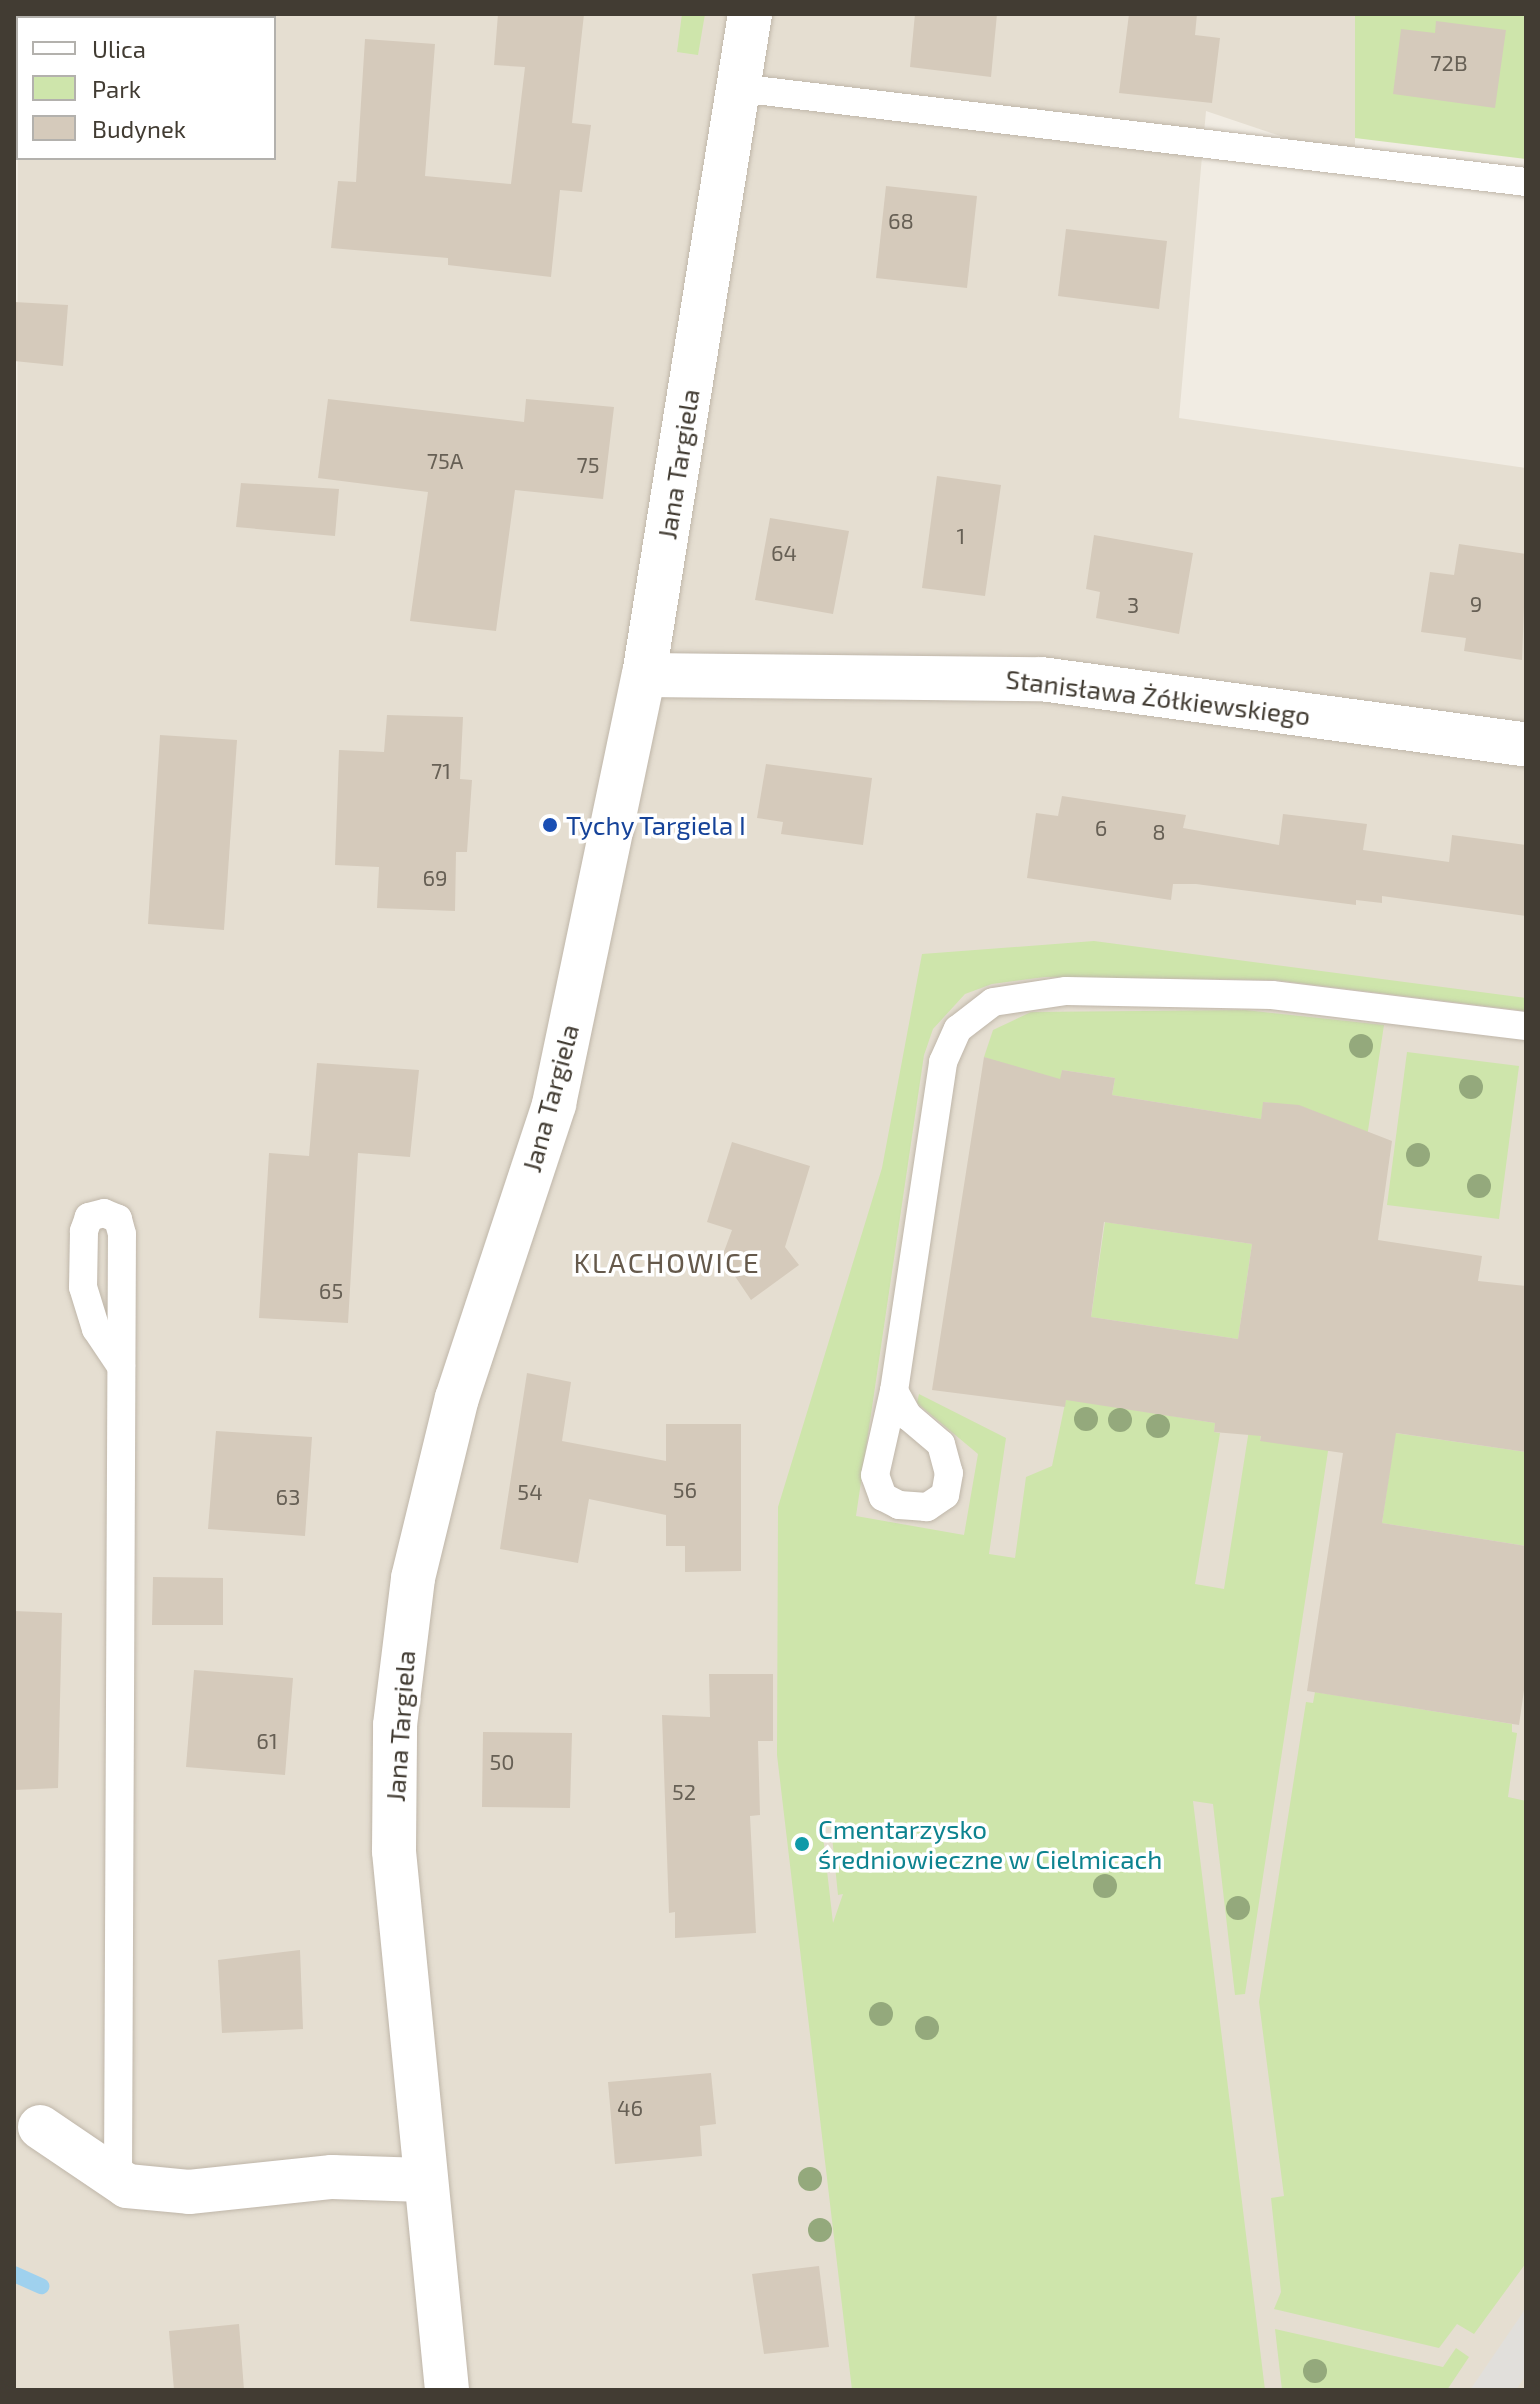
<!DOCTYPE html>
<html>
<head>
<meta charset="utf-8">
<style>
  body { margin:0 }
  #map { position:relative; width:1540px; height:2404px; overflow:hidden; background:#f1ece3; font-family:"Exo 2",sans-serif }
  div>[style] { position:absolute }
  .residential>* { inset:0; background:#e5ded1 }
  .green>* { inset:0; background:#cee5ab }
  .parking>* { inset:0; background:#e1dfdb }
  .stream>* { height:16px; margin:-8px; padding:0 8px; transform-origin:8px; border-radius:8px; background:#9fd1ee }
  .building>* { inset:0; background:#d5cabb }
  .roads { filter:drop-shadow(0 0 2px #bfb6a9) drop-shadow(0 0 2px #bfb6a9) }
  .lane>* { height:28px; margin:-14px; padding:0 14px; transform-origin:14px; border-radius:14px; background:#fff }
  .street>* { height:44px; margin:-22px; padding:0 22px; transform-origin:22px; border-radius:22px; background:#fff }
  .trees>* { width:24px; height:24px; margin:-12px; border-radius:50%; background:#94a97c }
  .dots>* { width:22px; height:22px; translate:-50% -50%; box-sizing:border-box; border:4px solid #fff; border-radius:50% }
  span { translate:-50% -50%; white-space:nowrap; text-align:center; line-height:1.15; -webkit-text-stroke:7px #fff; paint-order:stroke }
  .number-label { font-size:22px; color:#676055 }
  .number-label span { -webkit-text-stroke-width:0 }
  .street-label { font-size:26px; color:#423c33 }
  .transit-label { font-size:26px; color:#164399 }
  .left { translate:0 -50%; text-align:left }
  .culture-label { font-size:26px; color:#0d838f }
  .neighbourhood-label { font-size:28px; color:#65594b; letter-spacing:2px }
  .frame { position:absolute; inset:0; border:16px solid #423c33; pointer-events:none }
  .legend { position:absolute; left:16px; top:16px; width:260px; height:144px; box-sizing:border-box; background:#fff; border:2px solid #b3b1ad; margin:0; padding:10px 14px; list-style:none; font-size:24px; color:#423c33 }
  .legend li { display:flex; align-items:center; gap:16px; height:40px }
  .legend b { width:40px; border:2px solid #b3b1ad }
</style>
</head>
<body>
<div id="map">
  <div class="residential">
    <div style="clip-path:polygon(19px 14px,1355px 14px,1355px 161px,1206px 111px,1179px 418px,1526px 468px,1526px 2390px,14px 2390px,18px 20px,18px 158px,274px 158px,274px 18px,18px 18px)"></div>
  </div>
  <div class="green">
    <div style="clip-path:polygon(682px 14px,705px 14px,698px 55px,677px 52px)"></div>
    <div style="clip-path:polygon(1355px 14px,1526px 14px,1526px 159px,1355px 138px)"></div>
    <div style="clip-path:polygon(evenodd,1094px 941px,1526px 998px,1526px 1011px,1275px 980px,1045px 977px,992px 984px,965px 994px,933px 1029px,924px 1055px,856px 1516px,964px 1535px,978px 1454px,917px 1403px,919px 1394px,1006px 1438px,989px 1554px,1015px 1558px,1026px 1477px,1052px 1466px,1066px 1399px,1215px 1423px,1214px 1432px,1220px 1433px,1195px 1584px,1224px 1589px,1251px 1417px,1264px 1419px,1260px 1440px,1330px 1438px,1245px 1994px,1235px 1995px,1213px 1804px,1193px 1801px,1265px 2390px,852px 2390px,777px 1755px,778px 1507px,882px 1168px,922px 954px,1094px 941px,822px 1827px,831px 1827px,838px 1895px,843px 1894px,833px 1923px,822px 1827px)"></div>
    <div style="clip-path:polygon(1245px 1010px,1384px 1025px,1367px 1137px,1311px 1110px,1264px 1102px,1261px 1119px,1112px 1095px,1115px 1078px,1062px 1070px,1060px 1087px,984px 1057px,993px 1030px,1031px 1012px)"></div>
    <div style="clip-path:polygon(1407px 1052px,1519px 1066px,1499px 1219px,1387px 1205px)"></div>
    <div style="clip-path:polygon(1105px 1222px,1252px 1244px,1238px 1339px,1091px 1317px)"></div>
    <div style="clip-path:polygon(1395px 1433px,1526px 1452px,1526px 1546px,1382px 1523px)"></div>
    <div style="clip-path:polygon(1315px 1692px,1512px 1724px,1512px 1732px,1517px 1733px,1508px 1797px,1526px 1801px,1526px 2263px,1474px 2334px,1457px 2324px,1439px 2348px,1274px 2309px,1281px 2292px,1271px 2198px,1284px 2196px,1259px 2002px,1306px 1702px,1313px 1703px)"></div>
    <div style="clip-path:polygon(1275px 2329px,1443px 2367px,1456px 2348px,1469px 2357px,1447px 2390px,1282px 2390px)"></div>
  </div>
  <div class="parking">
    <div style="clip-path:polygon(1526px 2308px,1526px 2375px,1516px 2390px,1470px 2390px)"></div>
  </div>
  <div class="stream">
    <div style="left:14px;top:2274px;width:30px;rotate:24deg"></div>
  </div>
  <div class="building">
    <div style="clip-path:polygon(498px 14px,584px 14px,572px 123px,591px 125px,582px 192px,560px 190px,551px 277px,448px 265px,448px 258px,331px 248px,338px 181px,356px 182px,365px 39px,435px 44px,425px 176px,511px 184px,525px 67px,494px 65px)"></div>
    <div style="clip-path:polygon(915px 14px,997px 14px,991px 77px,910px 67px)"></div>
    <div style="clip-path:polygon(1129px 14px,1197px 14px,1195px 35px,1220px 38px,1212px 103px,1119px 93px)"></div>
    <div style="clip-path:polygon(1436px 21px,1506px 30px,1495px 108px,1393px 94px,1401px 29px,1435px 33px)"></div>
    <div style="clip-path:polygon(886px 186px,977px 196px,967px 288px,876px 278px)"></div>
    <div style="clip-path:polygon(1066px 229px,1167px 241px,1159px 309px,1058px 296px)"></div>
    <div style="clip-path:polygon(14px 302px,68px 305px,63px 366px,14px 361px)"></div>
    <div style="clip-path:polygon(328px 399px,524px 422px,526px 399px,614px 407px,603px 499px,515px 490px,496px 631px,410px 621px,428px 492px,318px 478px)"></div>
    <div style="clip-path:polygon(937px 476px,1001px 485px,985px 596px,922px 588px)"></div>
    <div style="clip-path:polygon(241px 483px,339px 489px,335px 536px,236px 527px)"></div>
    <div style="clip-path:polygon(770px 518px,849px 531px,833px 614px,755px 600px)"></div>
    <div style="clip-path:polygon(1094px 535px,1193px 553px,1179px 634px,1096px 618px,1100px 592px,1086px 589px)"></div>
    <div style="clip-path:polygon(1459px 544px,1526px 554px,1522px 660px,1464px 651px,1466px 638px,1421px 632px,1430px 572px,1454px 575px)"></div>
    <div style="clip-path:polygon(387px 715px,463px 717px,460px 779px,472px 780px,467px 852px,456px 852px,455px 911px,377px 908px,379px 867px,335px 865px,339px 750px,384px 752px)"></div>
    <div style="clip-path:polygon(160px 735px,237px 740px,224px 930px,148px 924px)"></div>
    <div style="clip-path:polygon(766px 764px,872px 778px,863px 845px,781px 834px,783px 822px,757px 818px)"></div>
    <div style="clip-path:polygon(1062px 796px,1186px 815px,1183px 828px,1279px 845px,1283px 814px,1367px 824px,1363px 850px,1449px 862px,1452px 835px,1526px 845px,1526px 916px,1382px 896px,1382px 903px,1356px 900px,1356px 905px,1196px 884px,1173px 884px,1171px 900px,1027px 878px,1036px 813px,1058px 816px)"></div>
    <div style="clip-path:polygon(evenodd,984px 1057px,1060px 1079px,1062px 1070px,1115px 1078px,1112px 1095px,1261px 1119px,1263px 1102px,1299px 1105px,1392px 1141px,1378px 1240px,1482px 1256px,1478px 1281px,1526px 1286px,1526px 1452px,1396px 1433px,1382px 1523px,1526px 1546px,1526px 1676px,1519px 1725px,1307px 1691px,1343px 1453px,1260px 1441px,1261px 1436px,1214px 1432px,1215px 1423px,1066px 1400px,1065px 1407px,932px 1390px,984px 1057px,1104px 1222px,1252px 1244px,1238px 1339px,1091px 1317px,1104px 1222px)"></div>
    <div style="clip-path:polygon(317px 1063px,419px 1070px,410px 1157px,358px 1153px,348px 1323px,259px 1318px,269px 1153px,309px 1156px)"></div>
    <div style="clip-path:polygon(732px 1142px,810px 1166px,785px 1247px,799px 1265px,751px 1300px,722px 1257px,732px 1230px,707px 1222px)"></div>
    <div style="clip-path:polygon(527px 1373px,571px 1382px,562px 1441px,666px 1461px,666px 1424px,741px 1424px,741px 1571px,685px 1572px,685px 1546px,666px 1546px,666px 1515px,589px 1499px,578px 1563px,500px 1549px)"></div>
    <div style="clip-path:polygon(216px 1431px,312px 1437px,305px 1536px,208px 1529px)"></div>
    <div style="clip-path:polygon(153px 1577px,223px 1578px,223px 1625px,152px 1625px)"></div>
    <div style="clip-path:polygon(14px 1611px,62px 1613px,58px 1788px,14px 1790px)"></div>
    <div style="clip-path:polygon(194px 1670px,293px 1678px,285px 1775px,186px 1767px)"></div>
    <div style="clip-path:polygon(709px 1674px,773px 1674px,773px 1741px,758px 1741px,760px 1815px,750px 1816px,756px 1933px,675px 1938px,675px 1912px,669px 1913px,662px 1715px,710px 1717px)"></div>
    <div style="clip-path:polygon(483px 1732px,572px 1733px,570px 1808px,482px 1807px)"></div>
    <div style="clip-path:polygon(300px 1950px,303px 2029px,222px 2033px,218px 1960px)"></div>
    <div style="clip-path:polygon(711px 2073px,716px 2124px,700px 2126px,702px 2156px,615px 2164px,608px 2082px)"></div>
    <div style="clip-path:polygon(819px 2266px,829px 2347px,764px 2354px,752px 2274px)"></div>
    <div style="clip-path:polygon(239px 2324px,244px 2390px,174px 2390px,169px 2331px)"></div>
  </div>
  <div class="roads">
    <div class="lane">
      <div style="left:738px;top:88px;width:794px;rotate:6.8deg"></div>
      <div style="left:894px;top:1391px;width:29px;rotate:61deg"></div>
      <div style="left:908px;top:1416px;width:43px;rotate:40.3deg"></div>
      <div style="left:941px;top:1444px;width:30px;rotate:75deg"></div>
      <div style="left:949px;top:1473px;width:22px;rotate:100deg"></div>
      <div style="left:945px;top:1495px;width:22px;rotate:146deg"></div>
      <div style="left:927px;top:1507px;width:28px;rotate:-176deg"></div>
      <div style="left:899px;top:1505px;width:18px;rotate:-153deg"></div>
      <div style="left:883px;top:1497px;width:23px;rotate:-110deg"></div>
      <div style="left:875px;top:1475px;width:86px;rotate:-77.3deg"></div>
      <div style="left:894px;top:1391px;width:333px;rotate:-81.5deg"></div>
      <div style="left:943px;top:1062px;width:36px;rotate:-66deg"></div>
      <div style="left:958px;top:1029px;width:44px;rotate:-37.6deg"></div>
      <div style="left:993px;top:1002px;width:74px;rotate:-8.6deg"></div>
      <div style="left:1066px;top:991px;width:206px;rotate:1.1deg"></div>
      <div style="left:1272px;top:995px;width:256px;rotate:7deg"></div>
      <div style="left:118px;top:2181px;width:947px;rotate:-89.76deg"></div>
      <div style="left:122px;top:1234px;width:16px;rotate:-105deg"></div>
      <div style="left:118px;top:1219px;width:15px;rotate:-157deg"></div>
      <div style="left:104px;top:1213px;width:16px;rotate:165deg"></div>
      <div style="left:89px;top:1217px;width:15px;rotate:110deg"></div>
      <div style="left:84px;top:1231px;width:56px;rotate:91deg"></div>
      <div style="left:83px;top:1287px;width:44px;rotate:72.8deg"></div>
      <div style="left:96px;top:1329px;width:45px;rotate:56deg"></div>
    </div>
    <div class="street">
      <div style="left:644px;top:675px;width:397px;rotate:0.6deg"></div>
      <div style="left:1041px;top:679px;width:489px;rotate:7.7deg"></div>
      <div style="left:40px;top:2127px;width:105px;rotate:34.1deg"></div>
      <div style="left:127px;top:2186px;width:62px;rotate:5.5deg"></div>
      <div style="left:189px;top:2192px;width:144px;rotate:-6deg"></div>
      <div style="left:332px;top:2177px;width:92px;rotate:1.9deg"></div>
      <div style="left:447px;top:2390px;width:542px;rotate:-95.62deg"></div>
      <div style="left:394px;top:1851px;width:126px;rotate:-89.5deg"></div>
      <div style="left:395px;top:1725px;width:148px;rotate:-83deg"></div>
      <div style="left:413px;top:1578px;width:185px;rotate:-76.3deg"></div>
      <div style="left:457px;top:1398px;width:310px;rotate:-71.7deg"></div>
      <div style="left:554px;top:1104px;width:438px;rotate:-78.2deg"></div>
      <div style="left:644px;top:675px;width:669px;rotate:-80.89deg"></div>
    </div>
  </div>
  <div class="trees">
    <div style="left:1361px;top:1046px"></div>
    <div style="left:1471px;top:1087px"></div>
    <div style="left:1418px;top:1155px"></div>
    <div style="left:1479px;top:1186px"></div>
    <div style="left:1086px;top:1419px"></div>
    <div style="left:1120px;top:1420px"></div>
    <div style="left:1158px;top:1426px"></div>
    <div style="left:1105px;top:1886px"></div>
    <div style="left:1238px;top:1908px"></div>
    <div style="left:881px;top:2014px"></div>
    <div style="left:927px;top:2028px"></div>
    <div style="left:810px;top:2179px"></div>
    <div style="left:820px;top:2230px"></div>
    <div style="left:1315px;top:2371px"></div>
  </div>
  <div class="dots">
    <div style="left:550px;top:825px;background:#1a4fb4"></div>
    <div style="left:802px;top:1844px;background:#0f9aa8"></div>
  </div>
  <div class="number-label">
    <span style="left:1449px;top:63px">72B</span>
    <span style="left:901px;top:221px">68</span>
    <span style="left:445px;top:461px">75A</span>
    <span style="left:588px;top:465px">75</span>
    <span style="left:961px;top:536px">1</span>
    <span style="left:784px;top:553px">64</span>
    <span style="left:1476px;top:604px">9</span>
    <span style="left:1133px;top:605px">3</span>
    <span style="left:441px;top:771px">71</span>
    <span style="left:1101px;top:828px">6</span>
    <span style="left:1159px;top:832px">8</span>
    <span style="left:435px;top:878px">69</span>
    <span style="left:331px;top:1291px">65</span>
    <span style="left:685px;top:1490px">56</span>
    <span style="left:530px;top:1492px">54</span>
    <span style="left:288px;top:1497px">63</span>
    <span style="left:267px;top:1741px">61</span>
    <span style="left:502px;top:1762px">50</span>
    <span style="left:684px;top:1792px">52</span>
    <span style="left:630px;top:2108px">46</span>
  </div>
  <div class="street-label">
    <span style="left:678px;top:464px;rotate:-81deg">Jana Targiela</span>
    <span style="left:1158px;top:697px;rotate:7deg">Stanisława Żółkiewskiego</span>
    <span style="left:550px;top:1098px;rotate:-75deg">Jana Targiela</span>
    <span style="left:400px;top:1726px;rotate:-86deg">Jana Targiela</span>
  </div>
  <div class="transit-label">
    <span class="left" style="left:566px;top:825px">Tychy Targiela I</span>
  </div>
  <div class="culture-label">
    <span class="left" style="left:818px;top:1844px">Cmentarzysko<br>średniowieczne w Cielmicach</span>
  </div>
  <div class="neighbourhood-label">
    <span style="left:667px;top:1262px">KLACHOWICE</span>
  </div>
  <div class="frame"></div>
  <ul class="legend">
  <li><b style="height:10px;background:#fff"></b>Ulica</li>
  <li><b style="height:22px;background:#cee5ab"></b>Park</li>
  <li><b style="height:22px;background:#d5cabb"></b>Budynek</li>
  </ul>
</div>
</body>
</html>
